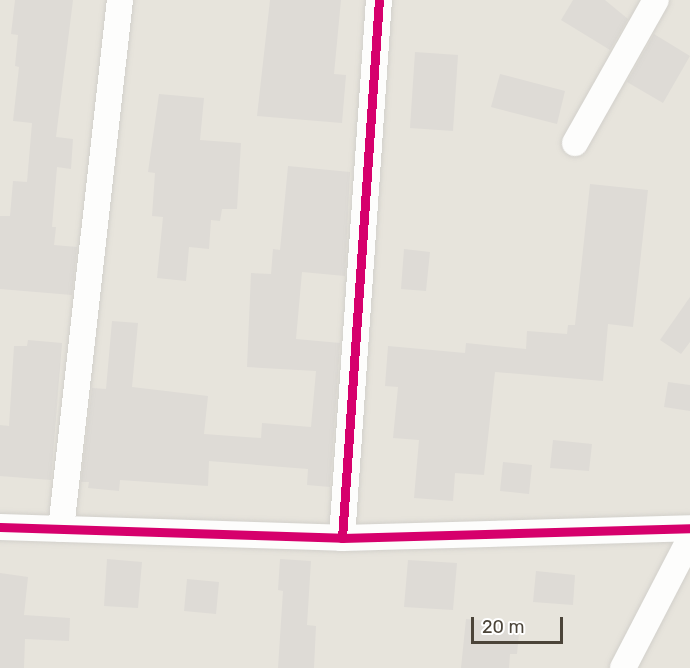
<!DOCTYPE html>
<html>
<head>
<meta charset="utf-8">
<style>
  body { margin:0 }
  #map { position:relative; width:690px; height:668px; overflow:hidden; background:#f4f2ee; font-family:Rubik,sans-serif }
  div>[style] { position:absolute }
  .residential>* { inset:0; background:#e7e4dc }
  .building>* { inset:0; background:#dedbd6 }
  .roads { filter:drop-shadow(0 0 2px #d2d0cb) drop-shadow(0 0 2px #d2d0cb) }
  .street>* { height:26px; margin:-13px; padding:0 13px; transform-origin:13px; border-radius:13px; background:#fdfdfc }
  .cycleway>* { height:9px; margin:-4.5px; padding:0 4.5px; transform-origin:4.5px; border-radius:4.5px; background:#d6006c }
  span { translate:-50% -50%; white-space:nowrap; text-align:center; line-height:1.15; -webkit-text-stroke:4.5px #fff; paint-order:stroke }
  .scale { position:absolute; left:471px; top:617px; width:92px; height:27px; box-sizing:border-box; border:3px solid #4b4439; border-top:0; padding-left:8px; font-size:18px; line-height:21px; white-space:nowrap; color:#4b4439; -webkit-text-stroke:4px #fff; paint-order:stroke }
</style>
</head>
<body>
<div id="map">
  <div class="residential">
    <div style="clip-path:polygon(0 0,690px 0,690px 668px,0 668px)"></div>
  </div>
  <div class="building">
    <div style="clip-path:polygon(15px 0,73px 0,56px 137px,73px 139px,71px 169px,57px 167px,52px 227px,56px 227px,54px 245px,77px 247px,72px 295px,0 289px,0 216px,10px 216px,13px 181px,27px 182px,32px 123px,13px 121px,19px 67px,15px 66px,18px 35px,11px 34px)"></div>
    <div style="clip-path:polygon(270px 0,341px 0,334px 74px,346px 75px,342px 123px,257px 116px)"></div>
    <div style="clip-path:polygon(573px 0,605px 0,628px 19px,610px 50px,561px 20px)"></div>
    <div style="clip-path:polygon(654px 34px,690px 56px,663px 103px,627px 82px)"></div>
    <div style="clip-path:polygon(415px 52px,458px 55px,453px 131px,410px 128px)"></div>
    <div style="clip-path:polygon(500px 74px,565px 91px,557px 124px,491px 107px)"></div>
    <div style="clip-path:polygon(159px 94px,204px 98px,200px 140px,241px 143px,237px 209px,222px 209px,220px 221px,211px 220px,209px 249px,189px 247px,186px 281px,157px 278px,163px 217px,152px 216px,155px 173px,148px 172px)"></div>
    <div style="clip-path:polygon(288px 166px,350px 172px,345px 276px,302px 272px,296px 339px,340px 343px,330px 487px,307px 485px,308px 469px,209px 461px,208px 486px,120px 480px,119px 491px,88px 488px,89px 482px,81px 482px,92px 388px,106px 389px,112px 321px,138px 323px,132px 387px,208px 396px,204px 434px,261px 438px,262px 423px,311px 427px,316px 371px,247px 367px,251px 273px,271px 274px,273px 249px,280px 250px)"></div>
    <div style="clip-path:polygon(590px 184px,648px 190px,633px 327px,608px 324px,603px 381px,495px 372px,484px 475px,455px 473px,453px 501px,414px 498px,419px 440px,393px 438px,398px 387px,385px 386px,388px 346px,465px 353px,466px 343px,526px 349px,527px 331px,567px 334px,568px 325px,575px 325px)"></div>
    <div style="clip-path:polygon(404px 249px,430px 252px,426px 291px,401px 289px)"></div>
    <div style="clip-path:polygon(690px 297px,690px 342px,681px 354px,660px 340px)"></div>
    <div style="clip-path:polygon(28px 340px,62px 343px,51px 480px,0 476px,0 425px,9px 426px,14px 346px,27px 346px)"></div>
    <div style="clip-path:polygon(668px 382px,690px 385px,690px 411px,664px 407px)"></div>
    <div style="clip-path:polygon(553px 440px,592px 444px,589px 471px,550px 468px)"></div>
    <div style="clip-path:polygon(503px 462px,532px 465px,529px 494px,500px 491px)"></div>
    <div style="clip-path:polygon(107px 559px,142px 562px,138px 608px,104px 606px)"></div>
    <div style="clip-path:polygon(280px 559px,311px 561px,307px 625px,316px 626px,314px 668px,278px 668px,283px 591px,278px 590px)"></div>
    <div style="clip-path:polygon(408px 560px,457px 563px,453px 610px,404px 607px)"></div>
    <div style="clip-path:polygon(536px 571px,575px 575px,573px 605px,533px 602px)"></div>
    <div style="clip-path:polygon(0 573px,28px 577px,24px 615px,70px 618px,69px 641px,25px 639px,24px 668px,0 668px)"></div>
    <div style="clip-path:polygon(187px 579px,219px 582px,216px 614px,184px 611px)"></div>
    <div style="clip-path:polygon(466px 619px,520px 624px,517px 654px,510px 654px,509px 668px,461px 668px)"></div>
  </div>
  <div class="roads">
    <div class="street">
      <div style="left:575px;top:143px;width:164px;rotate:-60.5deg"></div>
      <div style="left:0;top:527px;width:342px;rotate:1.8deg"></div>
      <div style="left:342px;top:538px;width:348px;rotate:-1.6deg"></div>
      <div style="left:61px;top:529px;width:532px;rotate:-83.64deg"></div>
      <div style="left:342px;top:538px;width:539px;rotate:-86.07deg"></div>
      <div style="left:623px;top:668px;width:145px;rotate:-62.6deg"></div>
    </div>
  </div>
  <div class="cycleway">
    <div style="left:0;top:527px;width:342px;rotate:1.8deg"></div>
    <div style="left:342px;top:538px;width:348px;rotate:-1.6deg"></div>
    <div style="left:342px;top:538px;width:539px;rotate:-86.07deg"></div>
  </div>
  <div class="scale">20 m</div>
</div>
</body>
</html>
